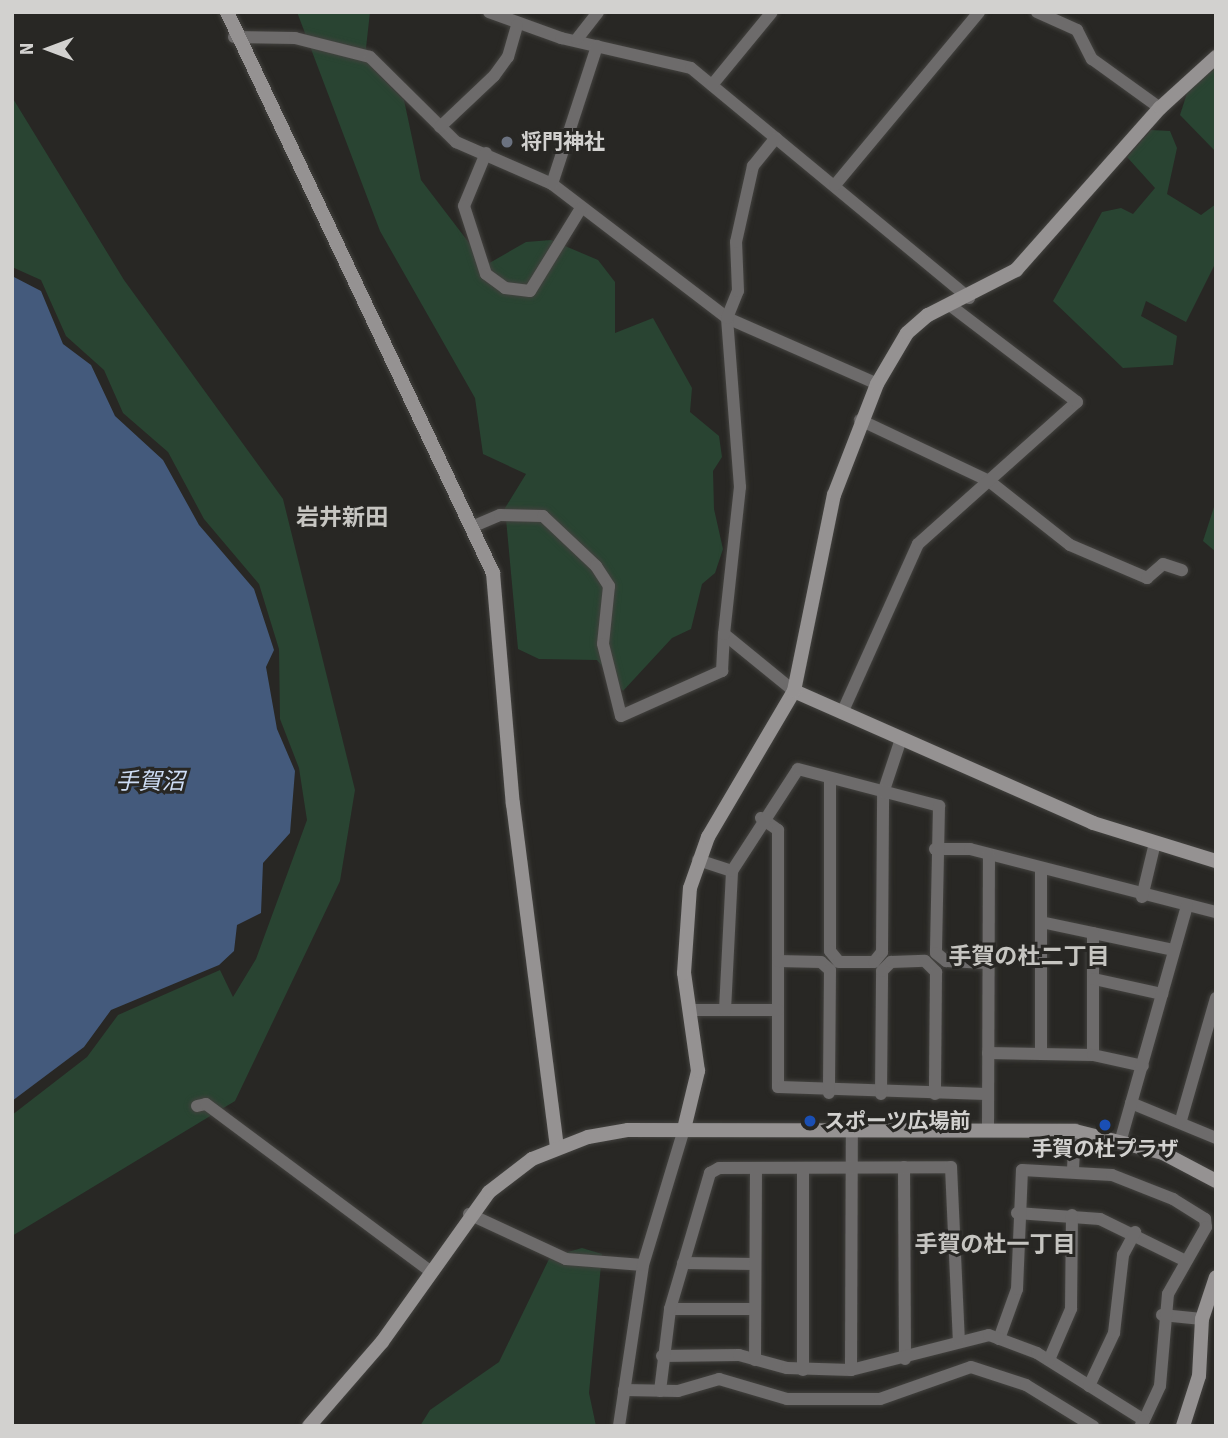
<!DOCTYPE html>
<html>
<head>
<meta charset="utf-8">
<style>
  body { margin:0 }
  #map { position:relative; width:1228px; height:1438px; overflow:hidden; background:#282724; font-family:"Source Sans 3","Noto Sans JP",sans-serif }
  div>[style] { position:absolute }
  .green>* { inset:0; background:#294432 }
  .water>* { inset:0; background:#445a7c }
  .roads { filter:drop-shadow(0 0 2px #43423f) drop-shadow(0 0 2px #43423f) }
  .street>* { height:12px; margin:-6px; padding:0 6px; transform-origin:6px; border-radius:6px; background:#6d6b6b }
  .secondary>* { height:14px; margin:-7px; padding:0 7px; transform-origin:7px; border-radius:7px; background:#959292 }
  .dots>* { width:19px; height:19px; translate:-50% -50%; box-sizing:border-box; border:4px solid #282724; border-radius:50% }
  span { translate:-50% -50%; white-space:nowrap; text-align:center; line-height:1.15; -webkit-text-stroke:6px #282724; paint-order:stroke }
  .poi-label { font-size:21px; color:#d2d1cf; font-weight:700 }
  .left { translate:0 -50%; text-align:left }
  .neighbourhood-label { font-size:23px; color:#c6c5c1; font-weight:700 }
  .water-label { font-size:23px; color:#ceddf5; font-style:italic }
  .frame { position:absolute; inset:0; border:14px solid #d2d1cf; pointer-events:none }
  .north { position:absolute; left:14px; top:14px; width:70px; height:70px; -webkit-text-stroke:5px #282724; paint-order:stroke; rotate:270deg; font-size:19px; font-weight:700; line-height:28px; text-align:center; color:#d2d1cf }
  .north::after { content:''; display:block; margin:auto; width:24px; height:32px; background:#d2d1cf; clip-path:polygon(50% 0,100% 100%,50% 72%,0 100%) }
</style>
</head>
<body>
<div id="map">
  <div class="green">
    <div style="clip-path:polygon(297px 12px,370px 12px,366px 48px,372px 68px,404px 100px,421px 180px,486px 265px,526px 242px,551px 240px,598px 260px,615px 282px,615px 333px,653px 318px,692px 388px,690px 412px,719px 436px,722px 457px,713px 471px,714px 509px,723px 549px,715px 573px,702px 584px,691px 629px,672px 638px,623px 691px,597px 660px,539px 659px,518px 649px,505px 508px,526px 474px,483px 454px,475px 398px,380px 231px)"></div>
    <div style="clip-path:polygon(1216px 67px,1216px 152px,1180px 115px,1187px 93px)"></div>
    <div style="clip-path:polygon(12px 97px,124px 280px,283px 499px,355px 790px,340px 881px,235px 1101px,12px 1236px,12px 1115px,87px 1057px,118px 1015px,220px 970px,233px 997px,256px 959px,307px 820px,299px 768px,280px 719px,279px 649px,259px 584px,204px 519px,168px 452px,123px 413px,104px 370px,66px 336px,41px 280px,12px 267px)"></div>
    <div style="clip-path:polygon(1151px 130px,1170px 131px,1177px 148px,1167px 194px,1201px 215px,1216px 204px,1216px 262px,1186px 322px,1146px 301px,1141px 316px,1177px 336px,1173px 365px,1123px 368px,1053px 301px,1102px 212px,1121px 208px,1133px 214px,1155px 188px,1127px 157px)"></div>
    <div style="clip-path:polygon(1216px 501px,1216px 552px,1203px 541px)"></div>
    <div style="clip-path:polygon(582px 1248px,602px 1254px,589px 1393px,596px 1426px,420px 1426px,430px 1410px,499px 1362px,550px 1257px)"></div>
  </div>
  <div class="water">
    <div style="clip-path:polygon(12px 276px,41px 291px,63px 344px,91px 365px,115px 416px,163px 460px,199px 525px,254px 589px,274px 650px,266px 667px,277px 729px,295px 771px,290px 833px,263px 863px,261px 913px,237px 925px,234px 951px,219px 965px,111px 1010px,84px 1047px,12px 1101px)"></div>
  </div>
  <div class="roads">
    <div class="street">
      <div style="left:489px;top:12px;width:77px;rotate:19.9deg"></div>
      <div style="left:561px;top:38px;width:133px;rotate:13deg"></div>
      <div style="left:691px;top:68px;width:361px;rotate:39.6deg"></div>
      <div style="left:1037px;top:12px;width:44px;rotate:24.2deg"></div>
      <div style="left:1077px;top:30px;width:33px;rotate:63deg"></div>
      <div style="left:1092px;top:59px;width:84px;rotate:35.8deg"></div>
      <div style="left:234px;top:37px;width:61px;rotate:0.9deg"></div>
      <div style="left:295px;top:38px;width:77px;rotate:14.2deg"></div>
      <div style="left:370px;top:57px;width:121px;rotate:44.7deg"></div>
      <div style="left:456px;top:142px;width:105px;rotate:23.6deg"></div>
      <div style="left:552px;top:184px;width:220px;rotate:37.4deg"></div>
      <div style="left:727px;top:318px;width:164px;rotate:23.7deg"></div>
      <div style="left:577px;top:39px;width:34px;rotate:-52deg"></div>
      <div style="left:712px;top:85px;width:94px;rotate:-50.6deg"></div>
      <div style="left:440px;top:127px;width:74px;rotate:-43.4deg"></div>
      <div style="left:494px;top:76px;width:24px;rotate:-54deg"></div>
      <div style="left:508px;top:57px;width:33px;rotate:-74deg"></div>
      <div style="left:486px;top:153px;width:57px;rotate:112.5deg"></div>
      <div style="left:464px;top:206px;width:71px;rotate:72.1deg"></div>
      <div style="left:486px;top:274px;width:24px;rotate:36deg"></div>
      <div style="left:505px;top:288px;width:25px;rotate:7deg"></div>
      <div style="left:530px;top:291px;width:97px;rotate:-58.4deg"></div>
      <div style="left:552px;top:184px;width:145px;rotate:-71.9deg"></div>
      <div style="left:835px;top:185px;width:225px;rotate:-50.2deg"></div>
      <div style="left:860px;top:420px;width:143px;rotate:25.3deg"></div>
      <div style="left:989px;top:481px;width:103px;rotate:38.3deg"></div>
      <div style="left:1070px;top:545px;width:84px;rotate:23.2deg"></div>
      <div style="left:1147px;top:578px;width:21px;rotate:-41deg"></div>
      <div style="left:1163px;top:564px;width:20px;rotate:18deg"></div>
      <div style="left:474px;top:526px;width:28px;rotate:-23deg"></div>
      <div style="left:500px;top:515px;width:43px;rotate:1.3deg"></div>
      <div style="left:543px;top:516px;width:73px;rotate:43.3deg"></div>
      <div style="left:596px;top:566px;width:24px;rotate:57deg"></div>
      <div style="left:609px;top:586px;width:58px;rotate:95.9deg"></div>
      <div style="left:603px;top:644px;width:74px;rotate:76deg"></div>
      <div style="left:621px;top:716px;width:111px;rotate:-24deg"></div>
      <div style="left:722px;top:671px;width:37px;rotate:-87deg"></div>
      <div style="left:724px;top:634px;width:90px;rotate:39.2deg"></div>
      <div style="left:724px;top:634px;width:148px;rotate:-83.8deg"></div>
      <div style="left:740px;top:487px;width:169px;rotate:-94.4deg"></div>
      <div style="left:727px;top:318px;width:29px;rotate:-68deg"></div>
      <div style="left:738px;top:291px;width:49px;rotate:-92.3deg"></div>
      <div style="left:736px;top:242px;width:78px;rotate:-77.4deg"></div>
      <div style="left:753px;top:166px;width:36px;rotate:-51deg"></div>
      <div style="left:842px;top:713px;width:185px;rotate:-65.8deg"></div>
      <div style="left:918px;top:544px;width:213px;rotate:-41.8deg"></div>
      <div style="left:1077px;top:402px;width:158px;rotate:-142.7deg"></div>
      <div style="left:830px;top:779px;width:172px;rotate:90deg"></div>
      <div style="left:830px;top:951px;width:14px;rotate:51deg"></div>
      <div style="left:839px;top:962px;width:35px"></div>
      <div style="left:874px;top:962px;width:13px;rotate:-51deg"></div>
      <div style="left:882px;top:952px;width:159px;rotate:-89.6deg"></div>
      <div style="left:883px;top:793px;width:57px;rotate:-71.6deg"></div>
      <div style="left:761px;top:818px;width:21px;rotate:35deg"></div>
      <div style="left:778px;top:830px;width:257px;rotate:90deg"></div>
      <div style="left:778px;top:1087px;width:210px;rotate:1.9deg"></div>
      <div style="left:935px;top:849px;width:35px"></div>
      <div style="left:970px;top:849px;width:254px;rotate:14.4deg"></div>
      <div style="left:698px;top:860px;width:36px;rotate:18deg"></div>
      <div style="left:1142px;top:897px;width:51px;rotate:-76.5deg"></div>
      <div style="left:1041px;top:922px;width:136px;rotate:11.9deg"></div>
      <div style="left:1093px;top:933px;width:122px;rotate:90deg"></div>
      <div style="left:778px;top:961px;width:43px;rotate:1.3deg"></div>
      <div style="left:821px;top:962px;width:12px;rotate:42deg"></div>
      <div style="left:830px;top:970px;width:123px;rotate:90.5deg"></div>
      <div style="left:1094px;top:979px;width:70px;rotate:12.4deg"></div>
      <div style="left:690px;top:1010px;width:88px"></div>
      <div style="left:725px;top:1010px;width:139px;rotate:-87.1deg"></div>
      <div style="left:732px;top:871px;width:121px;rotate:-57.1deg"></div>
      <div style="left:798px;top:769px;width:146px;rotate:14.7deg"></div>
      <div style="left:939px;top:806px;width:147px;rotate:91.2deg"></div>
      <div style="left:936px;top:953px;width:13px;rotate:39deg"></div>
      <div style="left:946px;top:961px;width:42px;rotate:2.7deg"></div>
      <div style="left:988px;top:1053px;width:105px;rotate:1.1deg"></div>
      <div style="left:1093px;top:1055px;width:51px;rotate:12.4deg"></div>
      <div style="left:1041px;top:1054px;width:182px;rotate:-90deg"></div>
      <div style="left:881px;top:1094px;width:123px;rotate:-89.5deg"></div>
      <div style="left:882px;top:971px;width:13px;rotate:-45deg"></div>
      <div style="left:891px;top:962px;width:34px;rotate:-2deg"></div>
      <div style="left:925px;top:961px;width:16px;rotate:45deg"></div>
      <div style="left:936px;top:972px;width:122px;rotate:90.5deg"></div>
      <div style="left:1131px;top:1103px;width:92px;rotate:22.4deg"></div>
      <div style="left:197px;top:1106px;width:9px;rotate:-13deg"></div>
      <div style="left:206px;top:1104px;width:279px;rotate:36.7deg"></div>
      <div style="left:1181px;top:1120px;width:127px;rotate:-74deg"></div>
      <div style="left:988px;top:1130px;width:275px;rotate:-89.8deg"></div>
      <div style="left:1121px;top:1139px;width:243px;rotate:-74.2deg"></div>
      <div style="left:904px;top:1167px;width:192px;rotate:89.7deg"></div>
      <div style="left:1073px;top:1169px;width:38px;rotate:-87deg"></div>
      <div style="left:1017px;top:1213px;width:83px;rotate:4.1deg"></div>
      <div style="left:1100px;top:1219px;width:93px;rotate:26deg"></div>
      <div style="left:469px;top:1214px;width:107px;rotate:24.9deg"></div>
      <div style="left:566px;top:1259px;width:77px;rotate:4.5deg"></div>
      <div style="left:683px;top:1263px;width:72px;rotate:0.8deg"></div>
      <div style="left:670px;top:1309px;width:85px"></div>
      <div style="left:1162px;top:1315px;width:40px;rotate:5.7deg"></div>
      <div style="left:999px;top:1339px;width:53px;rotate:-70.2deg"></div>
      <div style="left:1017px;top:1289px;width:119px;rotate:-87.6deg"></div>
      <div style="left:1022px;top:1170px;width:90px;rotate:3.2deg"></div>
      <div style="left:1112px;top:1175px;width:66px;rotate:21.5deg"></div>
      <div style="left:1173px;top:1199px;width:38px;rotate:32deg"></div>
      <div style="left:1205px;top:1219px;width:8px;rotate:83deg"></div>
      <div style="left:1206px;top:1227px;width:77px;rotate:119.6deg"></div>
      <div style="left:1168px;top:1294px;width:92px;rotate:95deg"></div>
      <div style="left:1160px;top:1386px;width:38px;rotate:115deg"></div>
      <div style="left:662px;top:1356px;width:77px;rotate:-0.7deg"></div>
      <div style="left:739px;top:1355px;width:50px;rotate:15.2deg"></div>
      <div style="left:787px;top:1368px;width:64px;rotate:1.8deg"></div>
      <div style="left:851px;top:1370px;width:142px;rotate:-14.2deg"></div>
      <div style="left:989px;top:1335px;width:51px;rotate:20.6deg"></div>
      <div style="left:1037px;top:1353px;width:126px;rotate:32.1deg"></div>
      <div style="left:1144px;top:1420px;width:6px;rotate:121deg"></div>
      <div style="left:755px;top:1360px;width:191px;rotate:-89.7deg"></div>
      <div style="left:1049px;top:1360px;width:56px;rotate:-66.7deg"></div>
      <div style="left:1071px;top:1309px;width:94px;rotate:-89.4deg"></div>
      <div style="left:803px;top:1370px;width:201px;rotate:-90deg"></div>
      <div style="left:851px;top:1370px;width:240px;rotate:-89.8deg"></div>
      <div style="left:1089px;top:1386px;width:59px;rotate:-64.7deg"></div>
      <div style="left:1114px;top:1333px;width:79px;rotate:-83.4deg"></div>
      <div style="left:1123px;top:1255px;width:26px;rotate:-62deg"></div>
      <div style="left:624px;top:1390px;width:54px;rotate:1.1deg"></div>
      <div style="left:678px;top:1391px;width:43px;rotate:-16.3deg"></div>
      <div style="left:719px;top:1379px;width:71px;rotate:16.4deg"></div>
      <div style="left:787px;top:1399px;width:93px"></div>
      <div style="left:880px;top:1399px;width:96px;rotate:-19.4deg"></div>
      <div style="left:971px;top:1367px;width:58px;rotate:18.1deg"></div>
      <div style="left:1026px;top:1385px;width:79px;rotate:31.5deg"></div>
      <div style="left:660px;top:1391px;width:83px;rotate:-83deg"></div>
      <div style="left:670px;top:1309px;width:142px;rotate:-73.6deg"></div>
      <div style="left:710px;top:1173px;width:10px;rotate:-29deg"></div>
      <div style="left:719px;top:1168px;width:232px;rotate:-0.2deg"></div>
      <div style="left:951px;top:1167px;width:174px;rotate:87.4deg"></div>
      <div style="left:619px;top:1426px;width:163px;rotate:-81.5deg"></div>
      <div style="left:643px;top:1265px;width:142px;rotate:-73.2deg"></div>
    </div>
    <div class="secondary">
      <div style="left:227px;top:12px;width:621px;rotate:64.63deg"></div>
      <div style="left:493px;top:573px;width:232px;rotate:85.1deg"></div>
      <div style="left:513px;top:804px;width:346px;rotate:82.7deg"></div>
      <div style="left:794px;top:691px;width:327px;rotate:23.8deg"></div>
      <div style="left:1093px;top:823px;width:129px;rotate:17.2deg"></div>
      <div style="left:684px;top:1129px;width:60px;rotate:-76.4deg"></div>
      <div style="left:698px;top:1071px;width:99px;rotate:-98.1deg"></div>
      <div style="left:684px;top:973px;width:85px;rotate:-86deg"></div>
      <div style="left:690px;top:888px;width:54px;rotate:-70.6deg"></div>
      <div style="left:708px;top:837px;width:169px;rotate:-59.5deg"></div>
      <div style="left:794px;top:691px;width:200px;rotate:-78.5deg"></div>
      <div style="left:834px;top:495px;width:119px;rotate:-68.8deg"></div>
      <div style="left:877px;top:384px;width:59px;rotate:-59.5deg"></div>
      <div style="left:907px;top:333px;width:28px;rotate:-41deg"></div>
      <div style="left:928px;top:315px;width:99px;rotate:-27.1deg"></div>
      <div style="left:1016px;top:270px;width:217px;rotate:-48.4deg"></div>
      <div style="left:1160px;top:108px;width:76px;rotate:-42.3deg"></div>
      <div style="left:309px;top:1426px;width:111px;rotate:-49deg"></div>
      <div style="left:382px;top:1342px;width:184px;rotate:-54.5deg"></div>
      <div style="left:489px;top:1192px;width:54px;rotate:-37.5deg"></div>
      <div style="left:532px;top:1159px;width:60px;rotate:-21.4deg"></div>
      <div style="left:588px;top:1137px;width:41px;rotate:-9.9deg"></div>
      <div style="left:628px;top:1130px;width:447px;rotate:0.1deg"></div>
      <div style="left:1075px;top:1131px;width:91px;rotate:14deg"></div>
      <div style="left:1163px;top:1153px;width:60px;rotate:27.8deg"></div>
      <div style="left:1183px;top:1426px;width:52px;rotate:-72.3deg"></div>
      <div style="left:1199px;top:1376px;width:57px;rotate:-87deg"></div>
      <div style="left:1202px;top:1319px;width:44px;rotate:-71.6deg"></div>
    </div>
  </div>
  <div class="dots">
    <div style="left:507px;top:142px;background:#6b7280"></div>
    <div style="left:810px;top:1121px;background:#1a4fb4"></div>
    <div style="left:1105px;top:1125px;background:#1a4fb4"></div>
  </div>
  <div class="poi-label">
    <span class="left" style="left:521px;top:142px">将門神社</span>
    <span class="left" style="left:824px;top:1121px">スポーツ広場前</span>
    <span style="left:1105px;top:1149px">手賀の杜プラザ</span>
  </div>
  <div class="neighbourhood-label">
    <span style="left:342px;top:518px">岩井新田</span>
    <span style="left:1029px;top:957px">手賀の杜二丁目</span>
    <span style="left:995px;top:1245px">手賀の杜一丁目</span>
  </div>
  <div class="water-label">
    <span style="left:150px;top:782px">手賀沼</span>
  </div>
  <div class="frame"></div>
  <div class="north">N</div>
</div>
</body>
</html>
